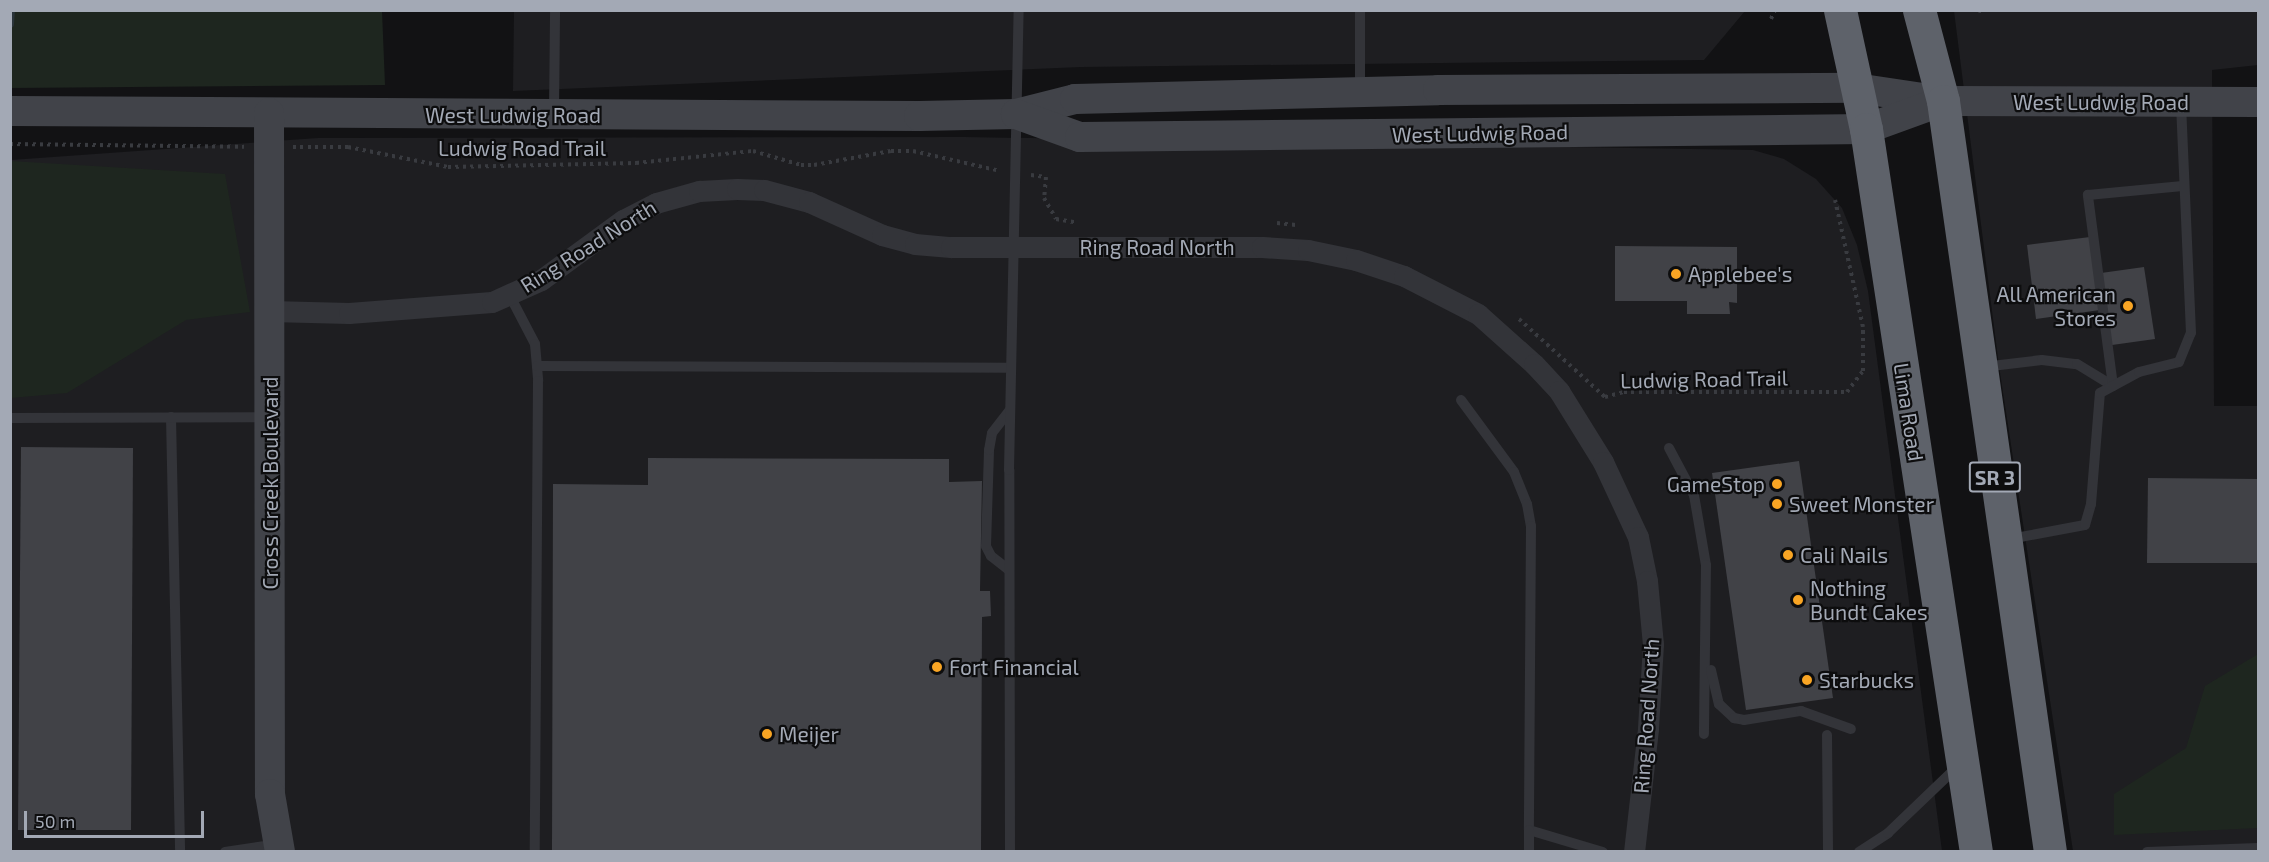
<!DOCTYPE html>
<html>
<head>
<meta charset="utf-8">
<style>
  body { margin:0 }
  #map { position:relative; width:2269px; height:862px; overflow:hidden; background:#121214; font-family:"Exo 2",sans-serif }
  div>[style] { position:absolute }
  .built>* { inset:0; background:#1e1e21 }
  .green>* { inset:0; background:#1e261f }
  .stream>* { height:8px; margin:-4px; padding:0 4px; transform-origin:4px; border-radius:4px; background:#2a343a }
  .building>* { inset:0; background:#414247 }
  .path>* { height:4px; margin-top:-2px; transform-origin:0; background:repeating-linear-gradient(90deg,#393b40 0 3px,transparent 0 7.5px) }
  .lane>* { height:10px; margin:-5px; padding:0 5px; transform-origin:5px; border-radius:5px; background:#333439 }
  .street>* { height:21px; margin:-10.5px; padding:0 10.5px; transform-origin:10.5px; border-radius:10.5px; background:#333439 }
  .secondary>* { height:30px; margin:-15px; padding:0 15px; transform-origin:15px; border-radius:15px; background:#414349 }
  .highway>* { height:33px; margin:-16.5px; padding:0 16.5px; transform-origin:16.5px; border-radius:16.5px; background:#5e626a }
  .dots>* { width:16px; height:16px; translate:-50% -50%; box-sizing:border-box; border:3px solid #0d0d0e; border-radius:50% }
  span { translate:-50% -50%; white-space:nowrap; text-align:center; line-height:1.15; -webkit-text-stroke:4.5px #0d0d0e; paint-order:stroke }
  .shield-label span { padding:2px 4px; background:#0d0d0e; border:2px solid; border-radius:4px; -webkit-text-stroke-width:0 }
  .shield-label { font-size:20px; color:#a3a9b5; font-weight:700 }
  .street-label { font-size:21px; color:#a3a9b5 }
  .poi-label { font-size:21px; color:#a3a9b5 }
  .left { translate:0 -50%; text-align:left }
  .right { translate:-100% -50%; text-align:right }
  .frame { position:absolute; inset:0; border:12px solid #a3a9b5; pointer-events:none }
  .scale { position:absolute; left:24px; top:811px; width:180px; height:27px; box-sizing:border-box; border:3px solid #a3a9b5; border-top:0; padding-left:8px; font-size:18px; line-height:21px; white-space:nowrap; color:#a3a9b5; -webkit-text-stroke:4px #0d0d0e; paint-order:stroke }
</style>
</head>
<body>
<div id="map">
  <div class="built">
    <div style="clip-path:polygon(514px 11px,1745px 11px,1704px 60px,1081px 67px,513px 91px)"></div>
    <div style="clip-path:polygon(1954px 11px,2258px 11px,2258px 65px,2212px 70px,2214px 406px,2258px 406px,2258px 851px,2073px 851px,1999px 366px)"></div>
    <div style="clip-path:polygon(964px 137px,1753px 150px,1784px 159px,1816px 179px,1842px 208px,1857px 245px,1868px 291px,1942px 851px,11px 852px,11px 160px,318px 138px)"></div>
  </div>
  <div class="green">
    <div style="clip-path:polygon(10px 11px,382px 11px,385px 85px,11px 88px)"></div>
    <div style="clip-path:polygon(11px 161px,225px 174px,250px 312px,186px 320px,67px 393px,11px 398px)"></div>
    <div style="clip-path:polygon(2258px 654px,2258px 828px,2114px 835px,2114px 794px,2186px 748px,2205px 686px)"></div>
  </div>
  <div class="stream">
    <div style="left:10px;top:24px;width:14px;rotate:-86deg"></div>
  </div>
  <div class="building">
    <div style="clip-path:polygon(2090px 237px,2100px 310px,2036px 319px,2027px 245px)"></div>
    <div style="clip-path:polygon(1615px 246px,1737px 247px,1737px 303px,1729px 302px,1730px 314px,1687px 314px,1687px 301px,1615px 301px)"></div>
    <div style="clip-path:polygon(2144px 267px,2155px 339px,2112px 345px,2101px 273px)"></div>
    <div style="clip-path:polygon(21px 447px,133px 448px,131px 830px,18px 830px)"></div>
    <div style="clip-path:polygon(648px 458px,949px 459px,949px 482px,982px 481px,980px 591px,990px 591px,991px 616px,982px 617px,981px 852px,552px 852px,553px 484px,648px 485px)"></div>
    <div style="clip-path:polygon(1799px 461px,1833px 698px,1746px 710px,1712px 473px)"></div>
    <div style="clip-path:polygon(2148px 478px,2258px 479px,2258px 563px,2147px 563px)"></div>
  </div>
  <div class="path">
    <div style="left:1979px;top:10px;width:6px;rotate:51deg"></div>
    <div style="left:1771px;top:19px;width:10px;rotate:-66deg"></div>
    <div style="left:10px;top:144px;width:234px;rotate:0.7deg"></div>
    <div style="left:293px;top:147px;width:55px"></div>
    <div style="left:348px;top:147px;width:102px;rotate:11.3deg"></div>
    <div style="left:448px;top:167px;width:188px;rotate:-1.2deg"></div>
    <div style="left:636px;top:163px;width:118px;rotate:-5.9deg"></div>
    <div style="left:753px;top:151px;width:50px;rotate:16.3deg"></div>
    <div style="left:801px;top:165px;width:13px"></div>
    <div style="left:814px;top:165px;width:78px;rotate:-10.3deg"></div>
    <div style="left:891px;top:151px;width:22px"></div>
    <div style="left:913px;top:151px;width:89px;rotate:12.9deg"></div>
    <div style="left:1031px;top:175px;width:15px;rotate:8deg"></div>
    <div style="left:1046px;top:177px;width:21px;rotate:95deg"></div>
    <div style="left:1044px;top:198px;width:24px;rotate:60deg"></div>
    <div style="left:1056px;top:219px;width:22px;rotate:10deg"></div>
    <div style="left:1277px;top:223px;width:19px;rotate:6deg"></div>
    <div style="left:1519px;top:319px;width:116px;rotate:42.2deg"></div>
    <div style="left:1605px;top:397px;width:20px;rotate:-15deg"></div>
    <div style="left:1624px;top:392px;width:223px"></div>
    <div style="left:1847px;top:392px;width:26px;rotate:-53deg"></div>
    <div style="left:1863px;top:371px;width:44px;rotate:-90deg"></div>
    <div style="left:1863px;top:327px;width:130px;rotate:-102.4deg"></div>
  </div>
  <div class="lane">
    <div style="left:1360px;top:91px;width:81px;rotate:-90deg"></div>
    <div style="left:554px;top:112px;width:102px;rotate:-89.4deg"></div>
    <div style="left:509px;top:294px;width:56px;rotate:62.5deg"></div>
    <div style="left:535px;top:344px;width:37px;rotate:85deg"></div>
    <div style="left:538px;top:381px;width:471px;rotate:90.4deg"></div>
    <div style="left:537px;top:366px;width:473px;rotate:0.2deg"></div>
    <div style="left:1983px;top:367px;width:59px;rotate:-6.8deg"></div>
    <div style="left:2042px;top:360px;width:35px;rotate:7deg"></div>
    <div style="left:2077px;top:364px;width:42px;rotate:31.4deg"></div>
    <div style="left:2113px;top:386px;width:193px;rotate:-97.5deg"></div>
    <div style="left:2088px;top:195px;width:95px;rotate:-5.4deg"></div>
    <div style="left:1461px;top:400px;width:89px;rotate:53.6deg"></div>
    <div style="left:1514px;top:472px;width:35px;rotate:68deg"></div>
    <div style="left:1527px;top:504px;width:22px;rotate:80deg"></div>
    <div style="left:1531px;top:526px;width:304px;rotate:90.4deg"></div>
    <div style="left:1529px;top:830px;width:77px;rotate:16.6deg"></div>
    <div style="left:171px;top:417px;width:435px;rotate:88.8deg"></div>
    <div style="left:10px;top:418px;width:256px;rotate:-0.2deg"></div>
    <div style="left:1669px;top:448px;width:53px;rotate:62deg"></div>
    <div style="left:1694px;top:495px;width:71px;rotate:80.3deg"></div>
    <div style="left:1706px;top:565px;width:169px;rotate:90.7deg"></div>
    <div style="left:2010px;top:539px;width:76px;rotate:-10.6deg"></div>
    <div style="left:2085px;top:525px;width:22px;rotate:-74deg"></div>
    <div style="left:2091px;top:504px;width:111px;rotate:-85.4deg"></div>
    <div style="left:2100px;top:393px;width:44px;rotate:-28.3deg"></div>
    <div style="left:2139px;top:372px;width:41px;rotate:-14deg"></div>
    <div style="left:2179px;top:362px;width:31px;rotate:-68deg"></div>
    <div style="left:2191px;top:333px;width:230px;rotate:-92.5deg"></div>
    <div style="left:1009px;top:570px;width:23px;rotate:-142deg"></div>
    <div style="left:991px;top:556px;width:11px;rotate:-117deg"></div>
    <div style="left:986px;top:546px;width:96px;rotate:-88.2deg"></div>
    <div style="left:989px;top:450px;width:17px;rotate:-80deg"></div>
    <div style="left:992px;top:433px;width:29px;rotate:-52deg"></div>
    <div style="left:1711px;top:670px;width:35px;rotate:77deg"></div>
    <div style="left:1719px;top:704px;width:21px;rotate:43deg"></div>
    <div style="left:1734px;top:718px;width:10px;rotate:11deg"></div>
    <div style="left:1744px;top:720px;width:58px;rotate:-9deg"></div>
    <div style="left:1801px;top:711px;width:53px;rotate:19.8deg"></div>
    <div style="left:1827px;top:735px;width:117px;rotate:89.5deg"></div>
    <div style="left:1529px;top:830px;width:22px;rotate:90deg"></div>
    <div style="left:225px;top:852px;width:54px;rotate:-8.6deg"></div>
    <div style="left:1010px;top:852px;width:382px;rotate:-90.1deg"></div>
    <div style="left:1009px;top:470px;width:460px;rotate:-88.8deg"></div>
    <div style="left:1859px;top:852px;width:35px;rotate:-33deg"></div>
    <div style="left:1888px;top:833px;width:97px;rotate:-43.7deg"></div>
    <div style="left:2147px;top:852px;width:111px;rotate:-2.1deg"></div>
  </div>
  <div class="street">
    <div style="left:270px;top:311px;width:79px;rotate:1.5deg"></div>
    <div style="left:349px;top:313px;width:143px;rotate:-4.4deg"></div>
    <div style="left:492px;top:302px;width:54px;rotate:-24.2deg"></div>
    <div style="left:541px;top:280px;width:102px;rotate:-36.2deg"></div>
    <div style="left:623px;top:220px;width:37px;rotate:-27deg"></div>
    <div style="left:656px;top:203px;width:45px;rotate:-15.6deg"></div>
    <div style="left:699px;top:191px;width:38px;rotate:-3deg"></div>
    <div style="left:737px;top:189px;width:27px;rotate:2deg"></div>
    <div style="left:764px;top:190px;width:47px;rotate:14.9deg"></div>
    <div style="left:809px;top:202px;width:80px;rotate:24.3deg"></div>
    <div style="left:882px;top:235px;width:34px;rotate:15deg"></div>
    <div style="left:915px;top:244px;width:36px;rotate:5deg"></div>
    <div style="left:951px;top:247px;width:311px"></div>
    <div style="left:1262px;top:247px;width:46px;rotate:3.7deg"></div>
    <div style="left:1308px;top:250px;width:49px;rotate:11.8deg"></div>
    <div style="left:1356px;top:260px;width:51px;rotate:18.4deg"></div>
    <div style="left:1404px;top:276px;width:83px;rotate:27.2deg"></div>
    <div style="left:1478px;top:314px;width:75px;rotate:41.8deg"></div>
    <div style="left:1534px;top:364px;width:37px;rotate:47deg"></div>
    <div style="left:1559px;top:391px;width:84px;rotate:58.2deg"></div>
    <div style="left:1603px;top:462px;width:83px;rotate:65deg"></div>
    <div style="left:1638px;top:537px;width:45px;rotate:78.4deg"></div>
    <div style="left:1647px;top:581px;width:63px;rotate:84.6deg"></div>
    <div style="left:1653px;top:644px;width:85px;rotate:93.4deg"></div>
    <div style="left:1648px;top:729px;width:124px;rotate:96.5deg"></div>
  </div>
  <div class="secondary">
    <div style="left:10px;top:111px;width:909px;rotate:0.32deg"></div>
    <div style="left:919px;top:116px;width:97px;rotate:-1.2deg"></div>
    <div style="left:1016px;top:114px;width:61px;rotate:-14.3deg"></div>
    <div style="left:1075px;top:99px;width:363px;rotate:-1.4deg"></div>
    <div style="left:1438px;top:90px;width:418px;rotate:-0.3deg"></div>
    <div style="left:1856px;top:88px;width:88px;rotate:8.5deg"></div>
    <div style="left:1943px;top:101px;width:315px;rotate:0.2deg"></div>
    <div style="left:269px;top:113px;width:681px;rotate:89.92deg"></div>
    <div style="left:270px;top:794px;width:59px;rotate:80.2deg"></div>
    <div style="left:1016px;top:114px;width:68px;rotate:19.8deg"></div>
    <div style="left:1080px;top:137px;width:786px;rotate:-0.58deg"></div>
    <div style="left:1866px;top:129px;width:79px;rotate:-20deg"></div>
  </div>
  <div class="highway">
    <div style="left:1840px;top:10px;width:122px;rotate:77.7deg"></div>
    <div style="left:1866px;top:129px;width:731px;rotate:81.35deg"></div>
    <div style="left:1919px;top:10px;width:94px;rotate:75.2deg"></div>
    <div style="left:1943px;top:101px;width:759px;rotate:81.89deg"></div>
  </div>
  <div class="dots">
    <div style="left:1676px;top:274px;background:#f9a524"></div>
    <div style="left:2128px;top:306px;background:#f9a524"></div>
    <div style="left:1777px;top:484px;background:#f9a524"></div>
    <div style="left:1777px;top:504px;background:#f9a524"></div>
    <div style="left:1788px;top:555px;background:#f9a524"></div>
    <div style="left:1798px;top:600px;background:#f9a524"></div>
    <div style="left:937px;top:667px;background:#f9a524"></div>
    <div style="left:1807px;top:680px;background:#f9a524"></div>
    <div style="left:767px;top:734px;background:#f9a524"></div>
  </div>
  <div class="shield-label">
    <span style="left:1995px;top:477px">SR 3</span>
  </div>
  <div class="street-label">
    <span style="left:2101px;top:102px">West Ludwig Road</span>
    <span style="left:513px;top:115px">West Ludwig Road</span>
    <span style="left:1480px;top:133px;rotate:-1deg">West Ludwig Road</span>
    <span style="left:522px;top:148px">Ludwig Road Trail</span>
    <span style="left:588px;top:246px;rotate:-32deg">Ring Road North</span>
    <span style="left:1157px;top:247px">Ring Road North</span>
    <span style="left:1704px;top:379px;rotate:-1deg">Ludwig Road Trail</span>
    <span style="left:1909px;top:412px;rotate:81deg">Lima Road</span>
    <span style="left:270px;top:483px;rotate:-90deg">Cross Creek Boulevard</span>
    <span style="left:1646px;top:716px;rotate:-86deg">Ring Road North</span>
  </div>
  <div class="poi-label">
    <span class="left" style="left:1688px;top:274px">Applebee's</span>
    <span class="right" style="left:2116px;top:306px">All American<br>Stores</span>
    <span class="right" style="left:1765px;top:484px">GameStop</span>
    <span class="left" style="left:1789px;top:504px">Sweet Monster</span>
    <span class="left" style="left:1800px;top:555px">Cali Nails</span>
    <span class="left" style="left:1810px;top:600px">Nothing<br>Bundt Cakes</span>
    <span class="left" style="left:949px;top:667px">Fort Financial</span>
    <span class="left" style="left:1819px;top:680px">Starbucks</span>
    <span class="left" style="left:779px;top:734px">Meijer</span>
  </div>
  <div class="frame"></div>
  <div class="scale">50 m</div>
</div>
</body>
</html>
